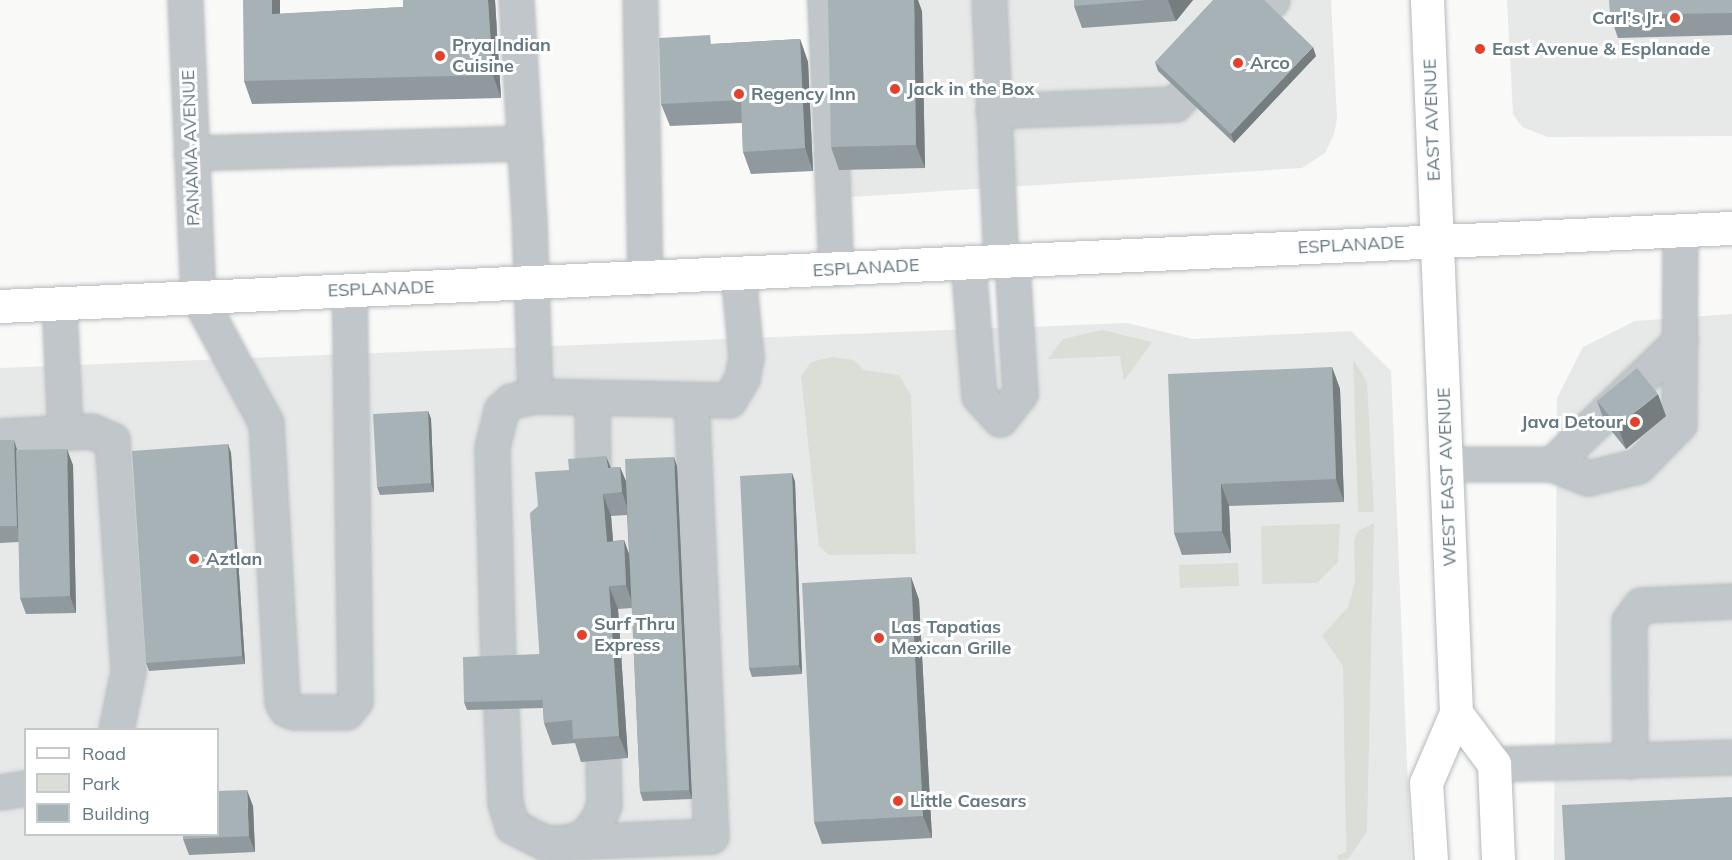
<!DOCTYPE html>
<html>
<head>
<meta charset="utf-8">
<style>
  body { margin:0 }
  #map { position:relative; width:1732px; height:860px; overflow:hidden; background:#f9f9f7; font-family:Mulish,sans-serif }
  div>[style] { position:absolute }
  .built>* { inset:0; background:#e7e9e8 }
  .green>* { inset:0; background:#daded6 }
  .roads { filter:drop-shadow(0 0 2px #b4babd) drop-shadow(0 0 2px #b4babd) }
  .minor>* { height:33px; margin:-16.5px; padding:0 16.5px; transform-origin:16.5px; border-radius:16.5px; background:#c0c6c9 }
  .major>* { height:33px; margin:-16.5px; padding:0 16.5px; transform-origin:16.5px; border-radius:16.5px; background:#fff }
  .wall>* { inset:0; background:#90999d }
  .shaded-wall>* { inset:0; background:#757d7f }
  .building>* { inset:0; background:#a7b2b6 }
  .dots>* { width:16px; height:16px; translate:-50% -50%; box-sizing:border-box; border:3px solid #fff; border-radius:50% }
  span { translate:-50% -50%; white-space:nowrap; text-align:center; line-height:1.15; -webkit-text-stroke:6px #fff; paint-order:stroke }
  .poi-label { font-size:18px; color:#647982; font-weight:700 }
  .right { translate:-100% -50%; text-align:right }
  .left { translate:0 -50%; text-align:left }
  .street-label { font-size:18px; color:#647982 }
  .legend { position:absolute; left:24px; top:728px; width:195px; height:108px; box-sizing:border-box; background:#fff; border:2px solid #c1c9cd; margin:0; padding:8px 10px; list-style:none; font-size:18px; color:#647982 }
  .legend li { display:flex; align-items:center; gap:12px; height:30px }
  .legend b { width:30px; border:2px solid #c1c9cd }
</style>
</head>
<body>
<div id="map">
  <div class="built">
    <div style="clip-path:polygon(807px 0,1331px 0,1337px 119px,1334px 134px,1325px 153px,1302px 168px,820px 199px)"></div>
    <div style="clip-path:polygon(1507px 0,1732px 0,1732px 136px,1548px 137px,1522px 127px,1513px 114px)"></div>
    <div style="clip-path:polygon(1732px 314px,1732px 860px,1554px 860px,1557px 398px,1583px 347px,1635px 321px)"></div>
    <div style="clip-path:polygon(evenodd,1127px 323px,1193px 339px,1351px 331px,1391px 371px,1411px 860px,0 860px,0 368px,1127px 323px,26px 730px,218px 730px,218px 834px,26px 834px,26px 730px)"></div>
  </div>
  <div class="green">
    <div style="clip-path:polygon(1102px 330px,1152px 342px,1124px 381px,1120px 356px,1048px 359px,1063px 339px)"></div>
    <div style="clip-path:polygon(831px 357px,854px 360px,864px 370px,899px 375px,911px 395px,916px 554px,829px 555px,819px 546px,801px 376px,811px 362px)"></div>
    <div style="clip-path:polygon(1353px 359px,1367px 382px,1374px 512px,1358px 512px)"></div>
    <div style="clip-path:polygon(1374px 523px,1367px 832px,1348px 859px,1338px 860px,1338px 855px,1346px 852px,1343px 666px,1322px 636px,1348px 607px,1355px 582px,1354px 540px,1359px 530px)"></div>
    <div style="clip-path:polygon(1340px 524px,1338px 562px,1317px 583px,1262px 584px,1261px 526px)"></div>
    <div style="clip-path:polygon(1238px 563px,1239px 586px,1180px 588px,1179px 565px)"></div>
  </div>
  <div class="roads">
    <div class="minor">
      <div style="left:185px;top:0;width:297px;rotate:87.5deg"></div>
      <div style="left:198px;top:297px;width:143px;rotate:61.6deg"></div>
      <div style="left:266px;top:423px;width:279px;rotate:86.7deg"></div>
      <div style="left:282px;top:702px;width:8px;rotate:60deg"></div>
      <div style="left:286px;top:709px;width:9px;rotate:21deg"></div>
      <div style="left:294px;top:712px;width:52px"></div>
      <div style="left:346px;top:712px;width:14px;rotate:-51deg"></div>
      <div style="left:355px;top:701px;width:410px;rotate:-90.8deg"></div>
      <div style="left:516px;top:0;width:217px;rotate:86.6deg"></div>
      <div style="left:529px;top:217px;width:179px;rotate:88.1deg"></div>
      <div style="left:640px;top:0;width:278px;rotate:89deg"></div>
      <div style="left:825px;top:0;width:269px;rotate:87.7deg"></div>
      <div style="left:989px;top:0;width:262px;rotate:87.4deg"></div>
      <div style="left:993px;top:111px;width:182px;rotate:-2.2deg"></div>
      <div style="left:1175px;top:104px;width:142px;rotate:-47deg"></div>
      <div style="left:191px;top:153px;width:334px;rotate:-1.7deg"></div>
      <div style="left:968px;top:263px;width:133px;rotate:85.3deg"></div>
      <div style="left:979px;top:396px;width:31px;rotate:48deg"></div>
      <div style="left:1000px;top:419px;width:33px;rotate:-52deg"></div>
      <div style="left:1020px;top:393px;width:132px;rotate:-93.5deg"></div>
      <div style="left:59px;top:304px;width:128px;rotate:87.3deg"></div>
      <div style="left:592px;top:397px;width:83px;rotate:89.3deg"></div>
      <div style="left:0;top:436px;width:91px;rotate:-3.1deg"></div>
      <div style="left:91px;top:431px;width:23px;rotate:23deg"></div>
      <div style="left:112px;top:440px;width:232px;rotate:86deg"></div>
      <div style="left:128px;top:671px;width:60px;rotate:101.5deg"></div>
      <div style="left:1447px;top:464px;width:105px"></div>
      <div style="left:1552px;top:464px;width:39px;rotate:21deg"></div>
      <div style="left:1588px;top:478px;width:51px;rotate:-13.5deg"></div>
      <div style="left:1638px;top:466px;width:59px;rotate:-45.7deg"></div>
      <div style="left:1679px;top:424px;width:194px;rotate:-89.7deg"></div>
      <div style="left:1552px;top:464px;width:178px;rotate:-43.9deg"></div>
      <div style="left:498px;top:664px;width:217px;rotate:-91.6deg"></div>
      <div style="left:492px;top:447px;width:38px;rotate:-76deg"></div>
      <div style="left:501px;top:410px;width:13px;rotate:-42deg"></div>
      <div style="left:511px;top:401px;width:25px;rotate:-12deg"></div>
      <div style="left:535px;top:396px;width:194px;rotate:1.2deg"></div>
      <div style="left:729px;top:400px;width:26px;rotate:-59deg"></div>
      <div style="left:742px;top:378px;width:21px;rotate:-79deg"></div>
      <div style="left:746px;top:357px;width:84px;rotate:-95.4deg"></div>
      <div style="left:501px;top:710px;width:93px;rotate:87.5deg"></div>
      <div style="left:505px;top:803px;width:24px;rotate:73deg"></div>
      <div style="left:512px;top:826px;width:38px;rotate:27deg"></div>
      <div style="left:546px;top:843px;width:165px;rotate:-2.4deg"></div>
      <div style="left:711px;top:836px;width:437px;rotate:-92.6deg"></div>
      <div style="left:1630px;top:761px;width:140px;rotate:-90.4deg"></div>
      <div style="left:1629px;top:621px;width:20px;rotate:-53deg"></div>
      <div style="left:1641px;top:605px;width:91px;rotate:-2.5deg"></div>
      <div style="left:1494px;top:764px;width:238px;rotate:-1.7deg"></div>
      <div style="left:0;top:792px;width:26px;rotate:-9deg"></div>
      <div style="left:565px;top:843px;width:21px;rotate:-19deg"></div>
      <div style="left:585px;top:836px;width:19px;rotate:-51deg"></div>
      <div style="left:597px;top:821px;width:17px;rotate:-66deg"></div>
      <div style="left:604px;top:805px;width:45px;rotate:-91.3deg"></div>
    </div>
    <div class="major">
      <div style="left:1427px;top:0;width:714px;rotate:87.67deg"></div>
      <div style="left:1456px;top:713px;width:76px;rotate:113.2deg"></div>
      <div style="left:1426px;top:783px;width:77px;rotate:86.3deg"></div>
      <div style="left:0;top:306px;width:1734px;rotate:-2.58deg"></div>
      <div style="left:1456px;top:713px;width:64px;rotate:53.3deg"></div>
      <div style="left:1494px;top:764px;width:96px;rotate:87.6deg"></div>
    </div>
  </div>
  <div class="wall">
    <div style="clip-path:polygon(280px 0,280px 14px,403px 7px,495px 0,501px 98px,252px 104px,244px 81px)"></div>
    <div style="clip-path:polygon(1074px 0,1193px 0,1176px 21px,1082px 28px,1074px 6px)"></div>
    <div style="clip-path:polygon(1732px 0,1732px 35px,1618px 38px,1610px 15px)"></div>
    <div style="clip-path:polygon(922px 11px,925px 168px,839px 170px,831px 147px)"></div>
    <div style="clip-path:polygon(800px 39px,808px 62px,813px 171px,751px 174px,743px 152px,742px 123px,670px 126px,661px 104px,713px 44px)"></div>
    <div style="clip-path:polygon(1316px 56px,1234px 143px,1158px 71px,1155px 62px)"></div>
    <div style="clip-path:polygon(1332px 367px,1340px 389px,1344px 502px,1229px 506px,1231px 553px,1182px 555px,1174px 533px)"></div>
    <div style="clip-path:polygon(1597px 401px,1666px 416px,1626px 449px,1605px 423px)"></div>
    <div style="clip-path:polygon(428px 411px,431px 419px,434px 492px,380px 495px,377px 487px)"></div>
    <div style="clip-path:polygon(0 440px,17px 450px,73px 465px,76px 613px,26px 614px,20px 598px,19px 542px,0 543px)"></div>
    <div style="clip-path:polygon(228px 444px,231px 453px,245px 664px,149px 671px,146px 663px)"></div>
    <div style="clip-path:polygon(evenodd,677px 466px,692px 799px,643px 801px,640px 792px,632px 608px,618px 609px,628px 758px,581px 762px,575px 743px,552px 745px,544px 723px,543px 708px,467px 710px,464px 702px,540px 654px,538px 506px,611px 468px,620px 467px,626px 481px,677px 466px,627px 515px,629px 554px,624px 540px,613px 541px,611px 516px,627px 515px)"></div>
    <div style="clip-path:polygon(792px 473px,795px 482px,802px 674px,752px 677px,749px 668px)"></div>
    <div style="clip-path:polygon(911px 577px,919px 600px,932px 838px,822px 844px,814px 822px)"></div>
    <div style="clip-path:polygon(253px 806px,255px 852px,189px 855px,183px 839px)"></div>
  </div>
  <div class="shaded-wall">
    <div style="clip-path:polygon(272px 0,280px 0,280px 36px,272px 14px)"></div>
    <div style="clip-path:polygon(488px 0,495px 0,501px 98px,493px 75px)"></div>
    <div style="clip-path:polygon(914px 0,918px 0,922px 11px,925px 168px,916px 145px)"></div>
    <div style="clip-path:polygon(1168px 0,1193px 0,1176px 21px)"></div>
    <div style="clip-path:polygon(800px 39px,808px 62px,813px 171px,805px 148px)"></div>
    <div style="clip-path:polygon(1313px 47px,1316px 56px,1234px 143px,1231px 134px)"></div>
    <div style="clip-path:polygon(1332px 367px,1340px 389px,1344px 502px,1336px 479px)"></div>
    <div style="clip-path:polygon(1658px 394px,1666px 416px,1626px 449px,1618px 426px)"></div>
    <div style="clip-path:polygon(428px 411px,431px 419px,434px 492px,431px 483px)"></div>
    <div style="clip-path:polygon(14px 440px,19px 456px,22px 542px,17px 526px)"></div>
    <div style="clip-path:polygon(228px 444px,231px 453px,245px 664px,242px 656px)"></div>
    <div style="clip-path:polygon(67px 449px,73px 465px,76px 613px,70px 596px)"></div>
    <div style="clip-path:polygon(606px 456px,615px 478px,608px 468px)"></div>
    <div style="clip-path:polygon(674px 457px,677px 466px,692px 799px,689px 790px)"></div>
    <div style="clip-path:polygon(620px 467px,629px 489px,630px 515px,622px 492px)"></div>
    <div style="clip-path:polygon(792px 473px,795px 482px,802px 674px,799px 665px)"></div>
    <div style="clip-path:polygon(1221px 484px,1229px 506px,1231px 553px,1222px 531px)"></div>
    <div style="clip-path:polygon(603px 494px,611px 516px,615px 564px,607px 542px)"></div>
    <div style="clip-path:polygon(624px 540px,632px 563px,634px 608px,626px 585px)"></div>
    <div style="clip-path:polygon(911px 577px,919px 600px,932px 838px,923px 816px)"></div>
    <div style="clip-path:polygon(609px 586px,618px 609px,628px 758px,619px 736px)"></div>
    <div style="clip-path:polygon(247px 790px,253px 806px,255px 852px,249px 836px)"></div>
  </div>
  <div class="building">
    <div style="clip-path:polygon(243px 0,272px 0,272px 14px,403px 7px,403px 0,488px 0,493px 75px,244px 81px)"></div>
    <div style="clip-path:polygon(828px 0,914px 0,916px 145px,831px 147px)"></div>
    <div style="clip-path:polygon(1074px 0,1148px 0,1074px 6px)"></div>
    <div style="clip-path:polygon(1213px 0,1264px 0,1313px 47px,1231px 134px,1155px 62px)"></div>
    <div style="clip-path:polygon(1609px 0,1732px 0,1732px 13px,1610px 15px)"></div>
    <div style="clip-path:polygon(710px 35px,711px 44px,800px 39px,805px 148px,743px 152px,741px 100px,661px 104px,659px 38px)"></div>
    <div style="clip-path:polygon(1332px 367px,1336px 479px,1221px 484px,1222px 531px,1174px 533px,1168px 374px)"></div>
    <div style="clip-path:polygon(1637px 368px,1658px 394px,1618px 426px,1597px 401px)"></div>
    <div style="clip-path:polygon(428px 411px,431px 483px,377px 487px,373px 414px)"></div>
    <div style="clip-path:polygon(0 440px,14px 440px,17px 526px,0 526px)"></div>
    <div style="clip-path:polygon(228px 444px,242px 656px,146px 663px,132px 451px)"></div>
    <div style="clip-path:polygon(67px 449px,70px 596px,20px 598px,16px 450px)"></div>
    <div style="clip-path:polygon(606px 456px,608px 468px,620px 467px,622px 492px,603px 494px,607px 542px,624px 540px,626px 585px,609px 586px,619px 736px,573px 739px,572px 720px,544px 723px,530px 513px,538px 506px,535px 472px,569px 470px,568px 459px)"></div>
    <div style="clip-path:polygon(674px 457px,689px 790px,640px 792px,625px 459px)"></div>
    <div style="clip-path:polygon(792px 473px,799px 665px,749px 668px,740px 476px)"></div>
    <div style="clip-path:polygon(911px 577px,923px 816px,814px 822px,802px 583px)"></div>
    <div style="clip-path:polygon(540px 654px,543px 700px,464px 702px,463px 657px)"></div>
    <div style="clip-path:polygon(247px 790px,249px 836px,183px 839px,183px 834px,218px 834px,218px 791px)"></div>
    <div style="clip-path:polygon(1732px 797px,1732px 860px,1565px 860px,1562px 805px)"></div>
  </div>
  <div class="dots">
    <div style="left:1675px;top:18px;background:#e5402b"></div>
    <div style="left:1480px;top:49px;background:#e5402b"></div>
    <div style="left:440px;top:56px;background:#e5402b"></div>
    <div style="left:1238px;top:63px;background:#e5402b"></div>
    <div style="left:895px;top:89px;background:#e5402b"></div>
    <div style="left:739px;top:94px;background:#e5402b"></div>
    <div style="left:1635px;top:422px;background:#e5402b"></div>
    <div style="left:194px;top:559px;background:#e5402b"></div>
    <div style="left:582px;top:635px;background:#e5402b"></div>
    <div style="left:879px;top:638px;background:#e5402b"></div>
    <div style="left:898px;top:801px;background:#e5402b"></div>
  </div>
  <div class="poi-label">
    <span class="right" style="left:1663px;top:18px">Carl's Jr.</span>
    <span class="left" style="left:452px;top:56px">Prya Indian<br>Cuisine</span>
    <span class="left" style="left:1492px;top:49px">East Avenue &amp; Esplanade</span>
    <span class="left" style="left:1250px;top:63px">Arco</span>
    <span class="left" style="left:907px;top:89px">Jack in the Box</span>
    <span class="left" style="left:751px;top:94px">Regency Inn</span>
    <span class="right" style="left:1623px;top:422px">Java Detour</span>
    <span class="left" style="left:206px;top:559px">Aztlan</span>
    <span class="left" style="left:594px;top:635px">Surf Thru<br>Express</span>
    <span class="left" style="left:891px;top:638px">Las Tapatias<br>Mexican Grille</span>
    <span class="left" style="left:910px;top:801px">Little Caesars</span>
  </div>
  <div class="street-label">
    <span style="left:1432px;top:120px;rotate:-92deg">EAST AVENUE</span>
    <span style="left:191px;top:148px;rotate:-92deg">PANAMA AVENUE</span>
    <span style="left:1351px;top:245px;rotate:-3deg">ESPLANADE</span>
    <span style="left:866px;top:268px;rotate:-3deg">ESPLANADE</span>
    <span style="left:381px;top:289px;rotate:-2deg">ESPLANADE</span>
    <span style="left:1447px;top:477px;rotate:-92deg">WEST EAST AVENUE</span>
  </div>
  <ul class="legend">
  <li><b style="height:8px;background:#fff"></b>Road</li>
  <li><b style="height:16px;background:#daded6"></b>Park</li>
  <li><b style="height:16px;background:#a7b2b6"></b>Building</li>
  </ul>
</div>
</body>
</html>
